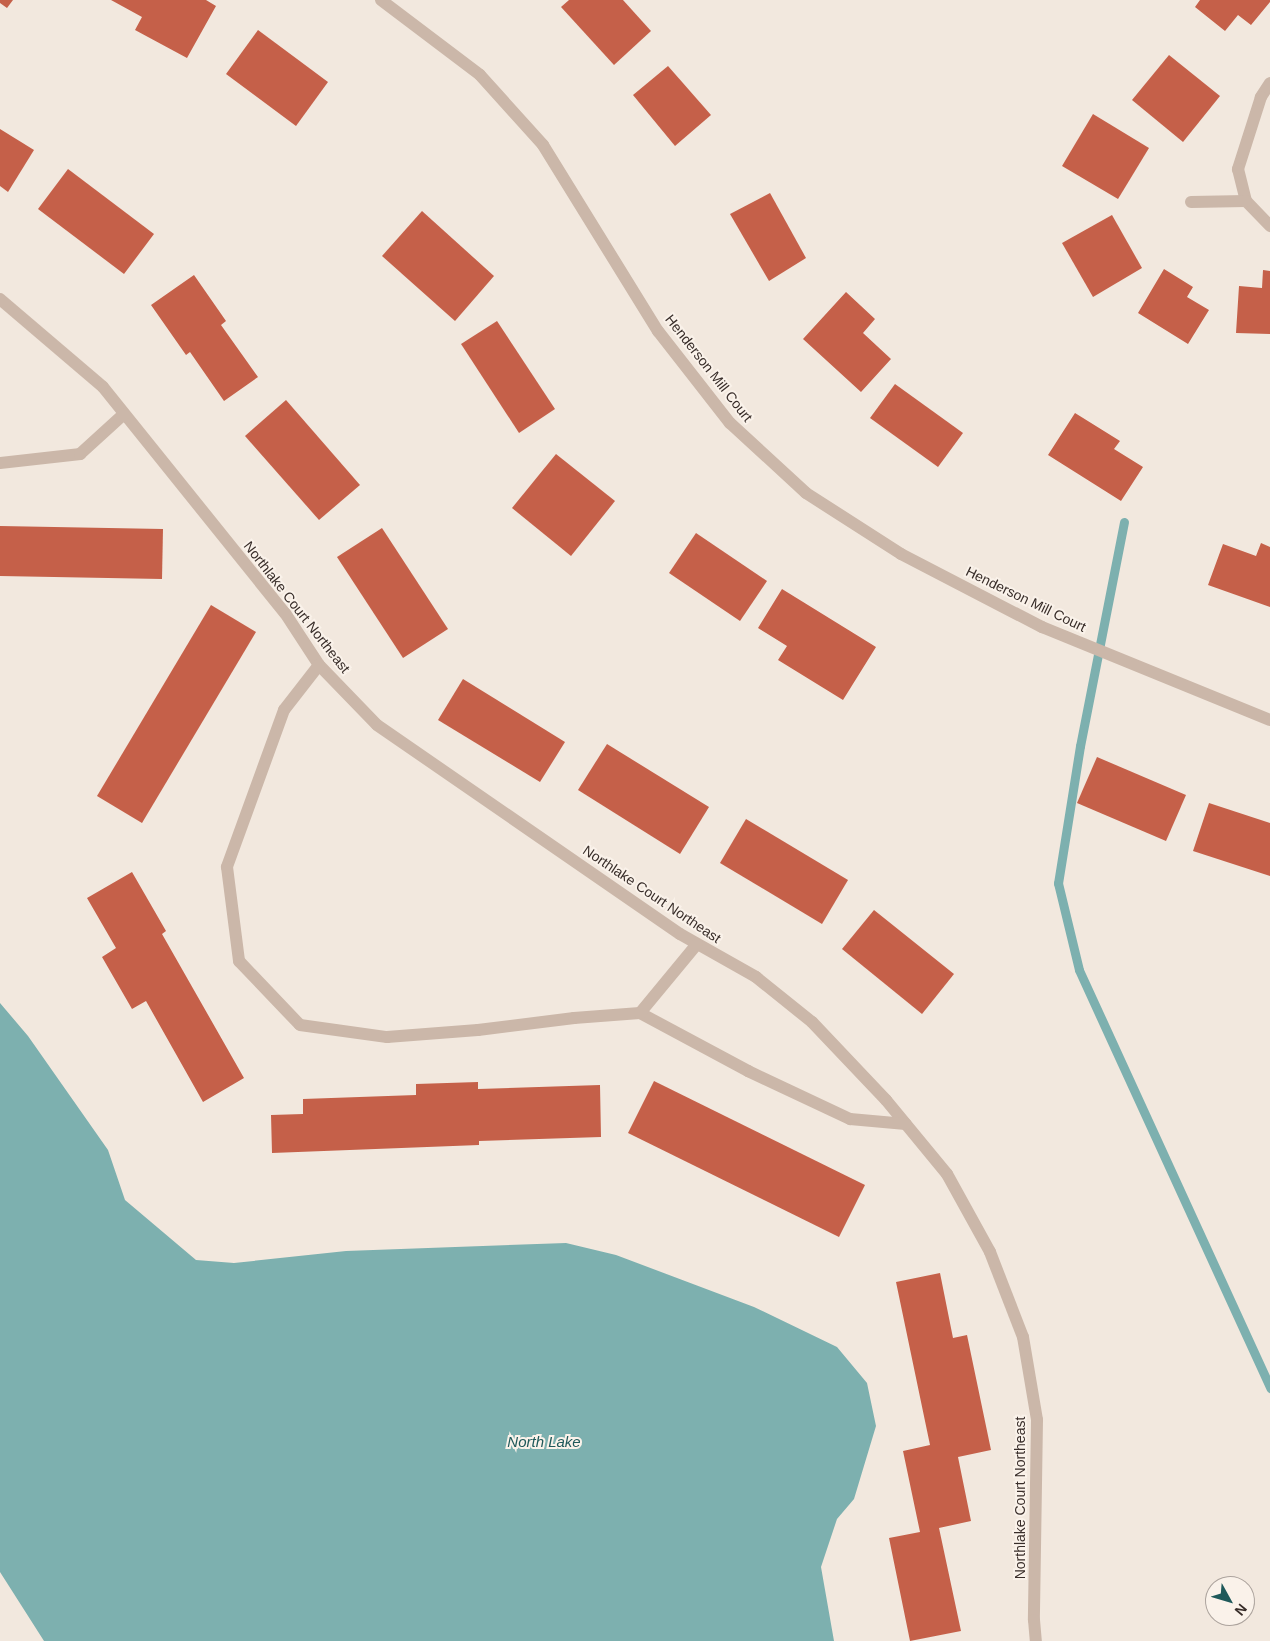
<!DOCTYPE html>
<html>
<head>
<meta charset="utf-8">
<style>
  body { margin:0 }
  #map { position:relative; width:1270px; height:1641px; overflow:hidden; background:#f2e8de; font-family:Helvetica,sans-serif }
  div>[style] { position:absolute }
  .water>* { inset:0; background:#7db0af }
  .stream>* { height:9px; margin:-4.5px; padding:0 4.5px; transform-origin:4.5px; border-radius:4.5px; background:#7db0af }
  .building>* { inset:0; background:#c56049 }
  .minor>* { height:12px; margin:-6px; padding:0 6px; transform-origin:6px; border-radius:6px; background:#cbb7a9 }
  span { translate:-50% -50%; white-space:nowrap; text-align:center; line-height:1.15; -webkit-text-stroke:4px #faf2ea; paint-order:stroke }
  .street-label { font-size:14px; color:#382d29 }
  .water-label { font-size:15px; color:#1f595a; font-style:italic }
  .north { position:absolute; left:1205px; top:1576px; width:50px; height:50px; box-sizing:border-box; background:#faf2ea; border:1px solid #aca39d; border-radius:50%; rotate:129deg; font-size:14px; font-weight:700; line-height:20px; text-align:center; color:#382d29 }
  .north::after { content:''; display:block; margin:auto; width:18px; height:22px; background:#1f595a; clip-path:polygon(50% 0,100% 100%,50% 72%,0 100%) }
</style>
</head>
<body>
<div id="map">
  <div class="water">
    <div style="clip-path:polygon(0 1003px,28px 1036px,108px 1150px,125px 1200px,196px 1260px,234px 1263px,346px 1251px,566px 1243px,616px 1255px,754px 1307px,837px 1347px,867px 1383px,876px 1426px,854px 1499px,837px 1519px,821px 1567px,834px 1641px,44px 1641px,0 1572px)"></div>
  </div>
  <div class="stream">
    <div style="left:1124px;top:522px;width:228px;rotate:101.1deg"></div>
    <div style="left:1080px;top:746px;width:139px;rotate:99.1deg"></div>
    <div style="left:1058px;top:883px;width:89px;rotate:76.4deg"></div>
    <div style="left:1079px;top:970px;width:460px;rotate:65.4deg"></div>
  </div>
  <div class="building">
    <div style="clip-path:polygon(0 0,13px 0,7px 8px,0 3px)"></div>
    <div style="clip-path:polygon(111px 0,206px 0,216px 6px,187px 58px,135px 30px,142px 17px)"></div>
    <div style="clip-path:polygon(569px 0,623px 0,651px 31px,614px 65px,561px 7px)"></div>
    <div style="clip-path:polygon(1200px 0,1270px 0,1270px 2px,1251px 25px,1238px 15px,1225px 31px,1195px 7px)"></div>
    <div style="clip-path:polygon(258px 30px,328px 82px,296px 126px,226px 74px)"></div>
    <div style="clip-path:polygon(1169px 55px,1220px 96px,1183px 142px,1132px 100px)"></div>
    <div style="clip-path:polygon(668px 66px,711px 115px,675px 146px,633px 95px)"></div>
    <div style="clip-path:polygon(1093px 114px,1149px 148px,1118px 199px,1062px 166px)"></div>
    <div style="clip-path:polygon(0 129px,34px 150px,8px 192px,0 186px)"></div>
    <div style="clip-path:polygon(68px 169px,154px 234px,124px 274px,38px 209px)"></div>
    <div style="clip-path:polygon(770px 193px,806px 258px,769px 281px,730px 214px)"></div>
    <div style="clip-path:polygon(422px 211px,494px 276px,455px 321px,382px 256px)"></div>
    <div style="clip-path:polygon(1112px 215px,1142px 268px,1093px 297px,1062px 243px)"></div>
    <div style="clip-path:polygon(1164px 269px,1193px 287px,1187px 297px,1209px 310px,1188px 344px,1138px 313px)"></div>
    <div style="clip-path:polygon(1263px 270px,1270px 271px,1270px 334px,1236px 333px,1239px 286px,1262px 288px)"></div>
    <div style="clip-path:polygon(194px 275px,226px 321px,221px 325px,258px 377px,224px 401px,190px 352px,186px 355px,151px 305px)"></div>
    <div style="clip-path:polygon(846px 292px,875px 319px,863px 333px,891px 359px,861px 392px,803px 339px)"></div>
    <div style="clip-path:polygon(497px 321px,555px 409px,519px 433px,461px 344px)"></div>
    <div style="clip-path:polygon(895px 384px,963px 433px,938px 467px,870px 418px)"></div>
    <div style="clip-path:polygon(286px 400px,360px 485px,319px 520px,245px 436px)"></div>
    <div style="clip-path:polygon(1075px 413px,1120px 441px,1114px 449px,1143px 467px,1121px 501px,1048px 455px)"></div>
    <div style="clip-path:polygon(556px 454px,615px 501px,571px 556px,512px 508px)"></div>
    <div style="clip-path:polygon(0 526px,163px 529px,162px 579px,0 576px)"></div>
    <div style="clip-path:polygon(382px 528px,448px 629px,403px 658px,337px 557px)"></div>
    <div style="clip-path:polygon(696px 533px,767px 581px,740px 621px,669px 573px)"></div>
    <div style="clip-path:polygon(1261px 543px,1270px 547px,1270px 607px,1208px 585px,1223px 544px,1256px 556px)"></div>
    <div style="clip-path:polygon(782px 589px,876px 647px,843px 700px,778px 660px,787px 646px,758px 628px)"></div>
    <div style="clip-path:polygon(211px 605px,256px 632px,142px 823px,97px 796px)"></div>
    <div style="clip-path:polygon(463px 679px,565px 742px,540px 782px,438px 720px)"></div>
    <div style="clip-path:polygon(607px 744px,709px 807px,680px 854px,578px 790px)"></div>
    <div style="clip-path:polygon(1097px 757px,1186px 795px,1166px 841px,1077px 803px)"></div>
    <div style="clip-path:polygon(1209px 803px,1270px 823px,1270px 876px,1193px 851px)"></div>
    <div style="clip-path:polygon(746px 819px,848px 880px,822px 924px,720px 863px)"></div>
    <div style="clip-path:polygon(132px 872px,166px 931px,162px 934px,244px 1078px,203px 1102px,146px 1001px,132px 1009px,102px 957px,116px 948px,87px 898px)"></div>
    <div style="clip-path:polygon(874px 910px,954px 974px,922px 1014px,842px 949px)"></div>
    <div style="clip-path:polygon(654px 1081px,865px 1185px,839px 1237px,628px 1133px)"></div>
    <div style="clip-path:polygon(478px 1082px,478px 1089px,600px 1085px,601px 1137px,479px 1141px,479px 1145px,272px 1153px,271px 1115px,303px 1114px,303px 1099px,416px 1095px,416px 1084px)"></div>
    <div style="clip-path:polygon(940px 1273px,953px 1338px,967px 1335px,991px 1450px,958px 1457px,971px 1521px,939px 1528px,961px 1631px,910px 1641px,889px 1538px,920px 1532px,903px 1451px,930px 1445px,896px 1282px)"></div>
  </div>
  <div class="minor">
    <div style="left:381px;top:0;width:124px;rotate:37.1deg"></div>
    <div style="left:480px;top:75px;width:94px;rotate:48deg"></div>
    <div style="left:543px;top:145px;width:219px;rotate:58.3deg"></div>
    <div style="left:658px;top:331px;width:117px;rotate:52deg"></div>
    <div style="left:730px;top:423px;width:103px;rotate:42.6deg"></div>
    <div style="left:806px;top:493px;width:113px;rotate:32.7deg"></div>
    <div style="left:901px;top:554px;width:159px;rotate:27.4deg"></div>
    <div style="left:1042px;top:627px;width:246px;rotate:22.2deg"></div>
    <div style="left:1270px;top:83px;width:17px;rotate:123deg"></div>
    <div style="left:1261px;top:97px;width:76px;rotate:107.7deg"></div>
    <div style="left:1238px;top:169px;width:33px;rotate:76deg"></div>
    <div style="left:1246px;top:201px;width:35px;rotate:46deg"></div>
    <div style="left:1191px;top:202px;width:55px;rotate:-1deg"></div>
    <div style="left:0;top:299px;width:135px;rotate:40.5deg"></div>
    <div style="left:103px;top:387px;width:290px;rotate:51.2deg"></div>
    <div style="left:285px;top:613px;width:62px;rotate:56.8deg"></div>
    <div style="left:319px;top:665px;width:83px;rotate:46deg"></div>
    <div style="left:377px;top:725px;width:368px;rotate:34.6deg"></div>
    <div style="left:680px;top:934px;width:87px;rotate:29.5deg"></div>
    <div style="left:756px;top:977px;width:72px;rotate:38.8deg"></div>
    <div style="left:812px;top:1022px;width:108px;rotate:46.5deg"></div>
    <div style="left:886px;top:1100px;width:96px;rotate:50.5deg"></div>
    <div style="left:947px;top:1174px;width:89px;rotate:61.1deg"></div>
    <div style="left:990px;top:1252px;width:91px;rotate:68.8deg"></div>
    <div style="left:1023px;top:1337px;width:84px;rotate:80.4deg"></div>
    <div style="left:1037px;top:1420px;width:200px;rotate:90.9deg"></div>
    <div style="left:1034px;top:1620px;width:21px;rotate:85deg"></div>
    <div style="left:0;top:463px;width:81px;rotate:-6.4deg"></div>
    <div style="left:80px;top:454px;width:59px;rotate:-42.3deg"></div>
    <div style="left:319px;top:665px;width:57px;rotate:127.9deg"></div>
    <div style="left:284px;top:710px;width:167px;rotate:110deg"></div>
    <div style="left:227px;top:867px;width:95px;rotate:82.7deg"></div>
    <div style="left:239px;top:961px;width:88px;rotate:46.4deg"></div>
    <div style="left:300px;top:1025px;width:88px;rotate:7.9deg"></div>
    <div style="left:387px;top:1037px;width:91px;rotate:-4.4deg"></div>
    <div style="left:478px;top:1030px;width:97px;rotate:-7.1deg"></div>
    <div style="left:574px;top:1018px;width:66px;rotate:-4.3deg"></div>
    <div style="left:640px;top:1013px;width:123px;rotate:28.2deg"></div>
    <div style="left:748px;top:1071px;width:113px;rotate:25.2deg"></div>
    <div style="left:850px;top:1119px;width:56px;rotate:5.1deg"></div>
    <div style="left:640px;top:1013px;width:89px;rotate:-50.4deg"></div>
  </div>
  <div class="street-label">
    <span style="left:709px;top:368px;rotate:52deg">Henderson Mill Court</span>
    <span style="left:1026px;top:599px;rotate:26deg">Henderson Mill Court</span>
    <span style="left:297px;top:607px;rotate:52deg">Northlake Court Northeast</span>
    <span style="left:652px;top:894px;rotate:34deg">Northlake Court Northeast</span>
    <span style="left:1020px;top:1498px;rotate:-90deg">Northlake Court Northeast</span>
  </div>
  <div class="water-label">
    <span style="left:544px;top:1442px">North Lake</span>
  </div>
  <div class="north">N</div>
</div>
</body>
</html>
